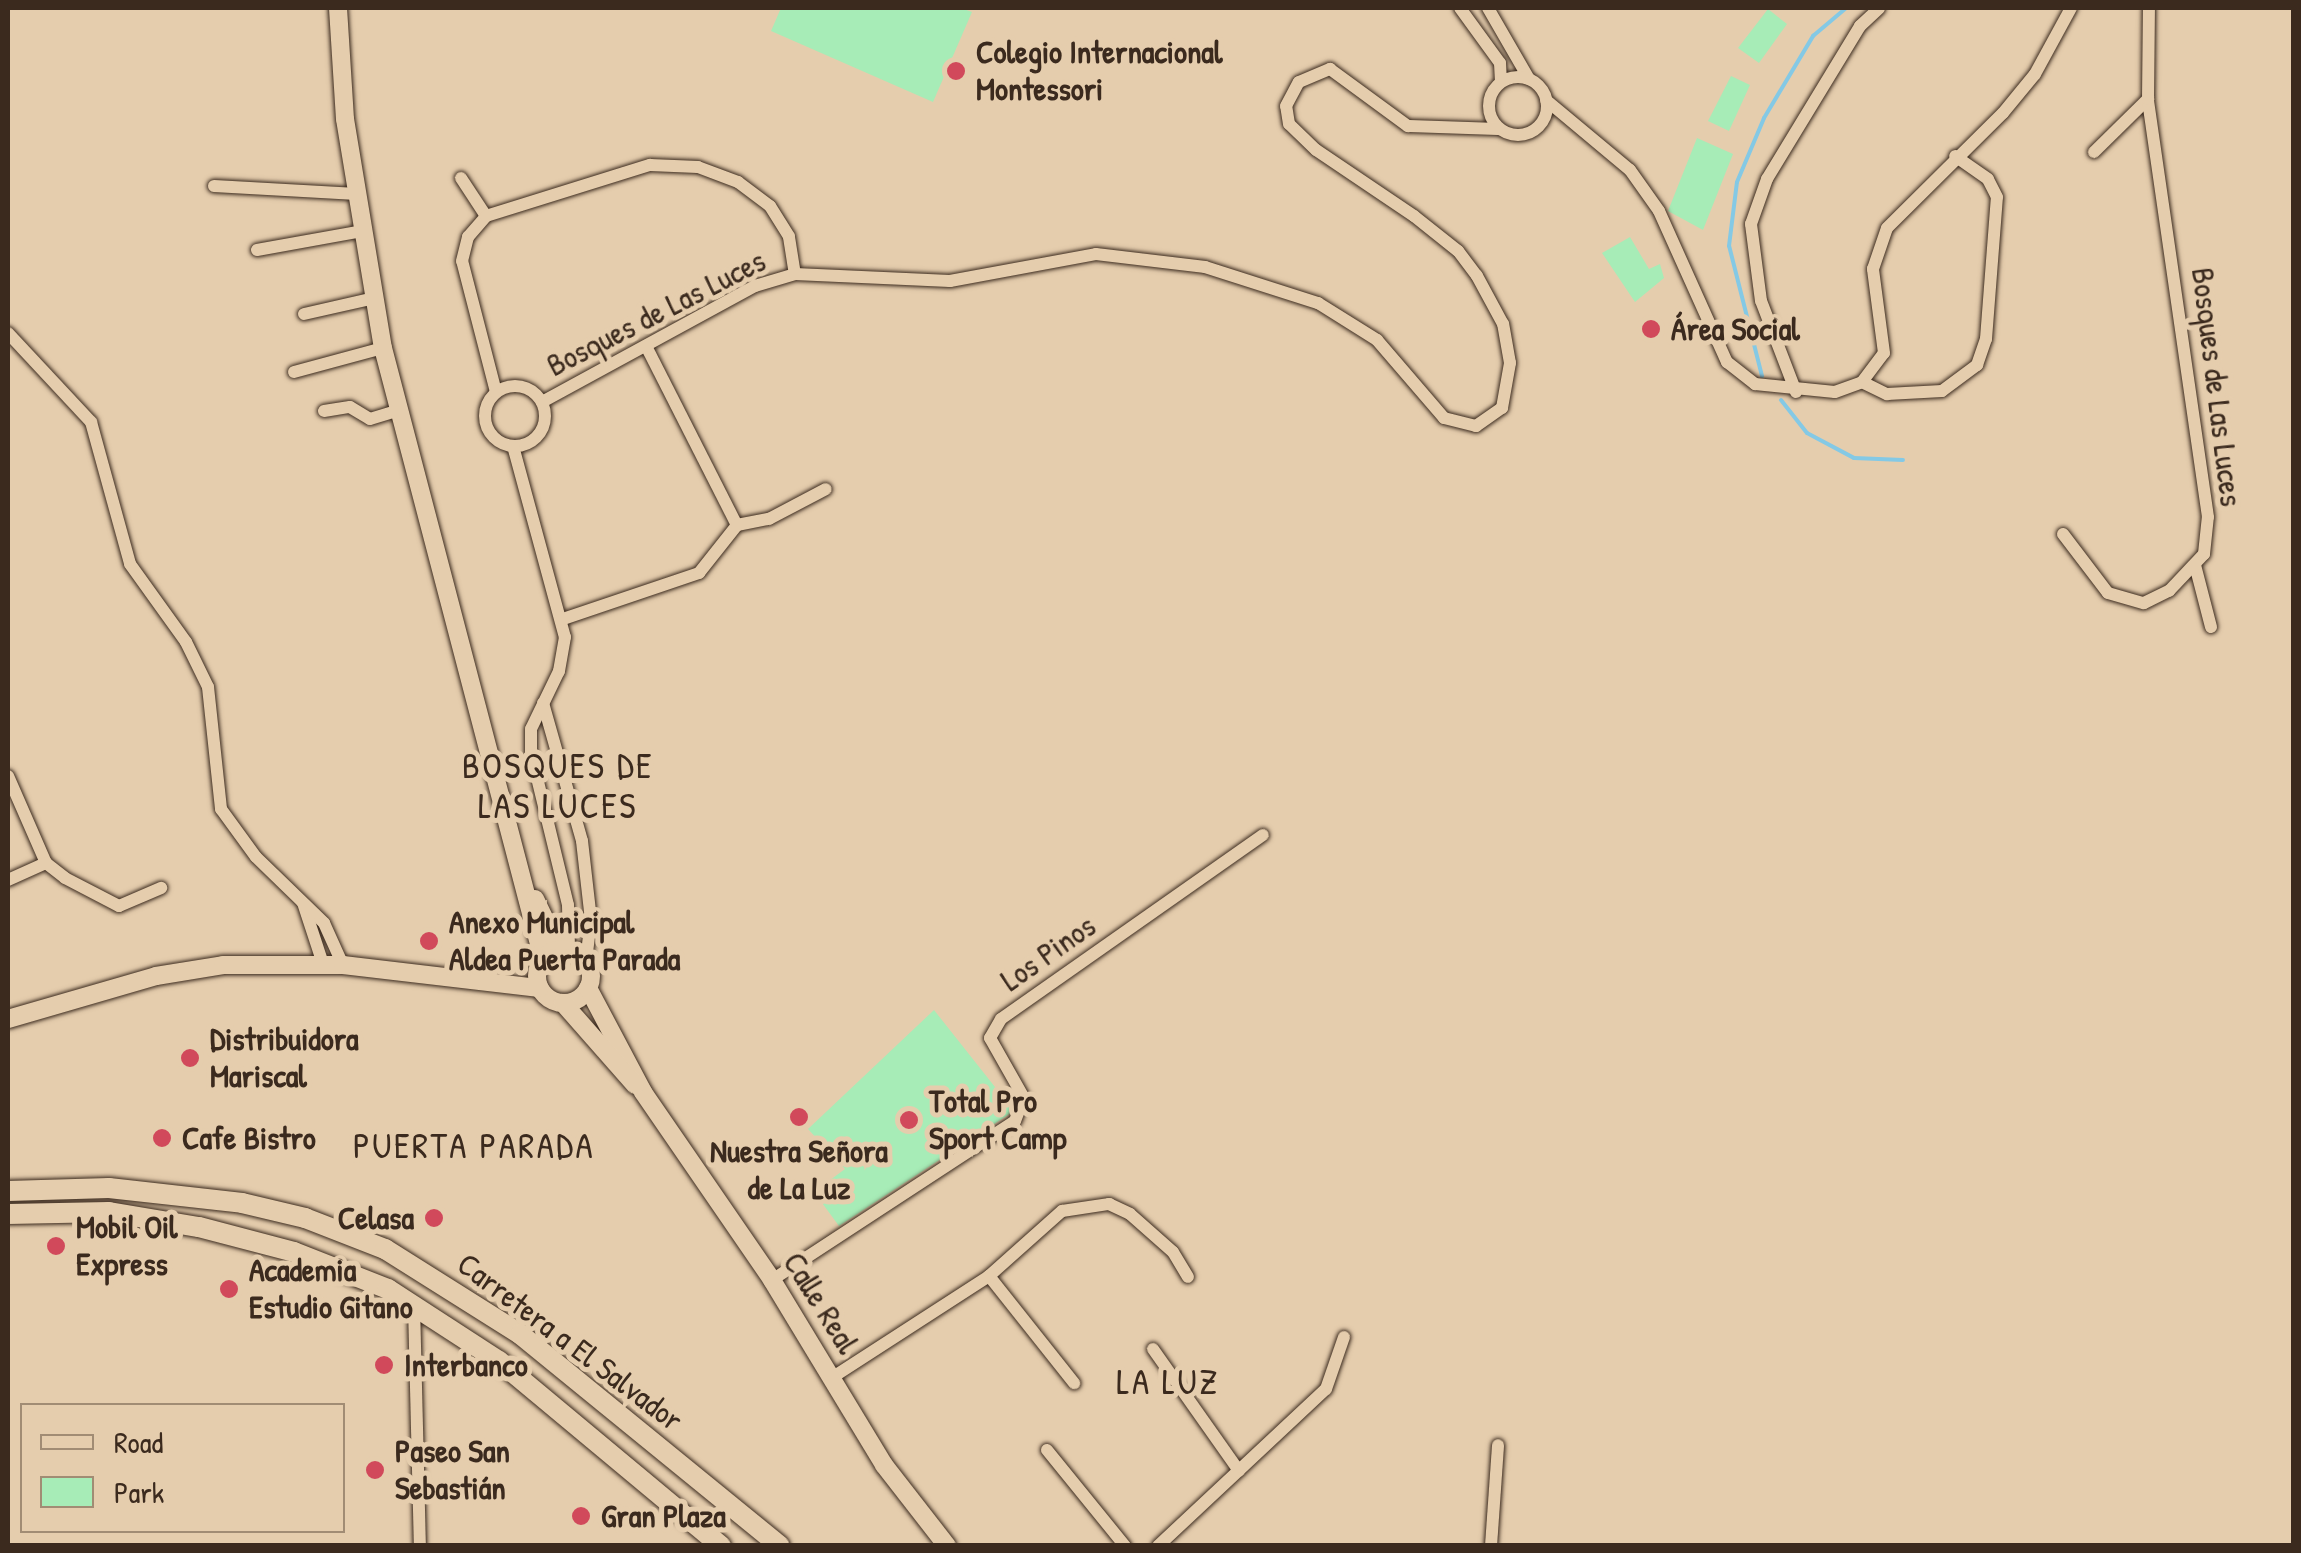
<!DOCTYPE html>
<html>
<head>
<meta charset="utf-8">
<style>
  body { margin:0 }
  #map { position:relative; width:2301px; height:1553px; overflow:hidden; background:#e5cdad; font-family:"Patrick Hand",sans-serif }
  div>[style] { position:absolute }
  .green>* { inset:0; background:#a7ecb7 }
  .stream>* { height:4px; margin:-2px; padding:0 2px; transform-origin:2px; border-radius:2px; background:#84c9e5 }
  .roads { filter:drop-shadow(0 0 2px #3b2a1e) drop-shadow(0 0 2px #3b2a1e) }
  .minor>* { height:12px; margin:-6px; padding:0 6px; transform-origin:6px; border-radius:6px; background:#e5cdad }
  .minor>.ring { margin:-6px; padding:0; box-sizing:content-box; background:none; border:12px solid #e5cdad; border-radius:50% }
  .secondary>* { height:18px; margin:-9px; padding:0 9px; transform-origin:9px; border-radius:9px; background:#e5cdad }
  .secondary>.ring { margin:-9px; padding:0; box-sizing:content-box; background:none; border:18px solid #e5cdad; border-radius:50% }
  .trunk>* { height:20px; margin:-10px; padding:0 10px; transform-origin:10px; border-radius:10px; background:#e5cdad }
  .dots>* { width:28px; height:28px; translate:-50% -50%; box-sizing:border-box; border:5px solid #e5cdad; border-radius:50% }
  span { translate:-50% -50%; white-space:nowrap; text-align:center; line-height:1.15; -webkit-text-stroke:10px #e5cdad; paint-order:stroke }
  .poi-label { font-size:32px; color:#3b2a1e; font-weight:700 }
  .left { translate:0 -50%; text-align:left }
  .right { translate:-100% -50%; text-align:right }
  .street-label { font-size:32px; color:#3b2a1e }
  .neighbourhood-label { font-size:35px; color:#3b2a1e; letter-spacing:2.5px }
  .frame { position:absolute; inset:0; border:10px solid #3b2a1e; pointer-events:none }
  .legend { position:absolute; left:20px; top:1403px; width:325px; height:130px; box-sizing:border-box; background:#e5cdad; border:2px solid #a18c74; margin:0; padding:12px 18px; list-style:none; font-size:30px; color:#3b2a1e }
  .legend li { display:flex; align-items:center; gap:20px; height:50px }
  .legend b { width:50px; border:2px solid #a18c74 }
</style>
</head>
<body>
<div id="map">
  <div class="green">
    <div style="clip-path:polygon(781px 8px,961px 8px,972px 12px,933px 102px,771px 31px)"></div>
    <div style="clip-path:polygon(1768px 9px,1787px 24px,1759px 63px,1738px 48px)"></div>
    <div style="clip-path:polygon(1731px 76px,1750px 85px,1729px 131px,1708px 121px)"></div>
    <div style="clip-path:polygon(1697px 138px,1733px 154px,1703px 230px,1668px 211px)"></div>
    <div style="clip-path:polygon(1630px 237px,1649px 269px,1660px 264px,1664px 278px,1635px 302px,1602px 253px)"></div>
    <div style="clip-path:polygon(934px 1010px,1014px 1111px,839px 1226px,814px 1192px,845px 1169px,808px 1129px)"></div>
  </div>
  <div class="stream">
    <div style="left:1762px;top:376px;width:134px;rotate:-104.2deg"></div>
    <div style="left:1729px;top:246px;width:64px;rotate:-82.9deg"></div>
    <div style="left:1737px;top:182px;width:69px;rotate:-67.1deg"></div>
    <div style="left:1764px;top:118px;width:96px;rotate:-59.1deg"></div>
    <div style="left:1813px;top:36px;width:43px;rotate:-40.3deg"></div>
    <div style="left:1781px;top:400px;width:42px;rotate:51.8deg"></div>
    <div style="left:1807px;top:433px;width:53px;rotate:28deg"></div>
    <div style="left:1854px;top:458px;width:49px;rotate:2.3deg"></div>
  </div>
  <div class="roads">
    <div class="minor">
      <div style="left:1460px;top:8px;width:68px;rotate:54deg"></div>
      <div style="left:1500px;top:63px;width:19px;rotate:87deg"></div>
      <div style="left:1488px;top:8px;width:82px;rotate:60deg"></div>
      <div class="ring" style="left:1489px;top:77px;width:46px;height:46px"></div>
      <div style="left:1546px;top:100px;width:109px;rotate:39.8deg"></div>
      <div style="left:1630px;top:170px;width:50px;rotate:54.7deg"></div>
      <div style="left:1659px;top:211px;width:166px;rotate:65.8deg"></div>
      <div style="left:1727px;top:362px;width:36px;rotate:38deg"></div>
      <div style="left:1755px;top:384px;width:80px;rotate:5.7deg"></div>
      <div style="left:1835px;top:392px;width:29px;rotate:-20deg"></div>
      <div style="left:1862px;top:382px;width:36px;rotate:-53deg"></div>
      <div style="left:1884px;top:353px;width:85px;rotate:-97.5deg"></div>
      <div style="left:1873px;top:269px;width:43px;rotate:-71.1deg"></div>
      <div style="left:1887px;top:228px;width:163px;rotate:-44.8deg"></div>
      <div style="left:2003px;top:113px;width:50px;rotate:-50.6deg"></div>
      <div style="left:2035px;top:74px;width:75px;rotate:-61.4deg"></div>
      <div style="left:2094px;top:152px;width:76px;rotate:-44.5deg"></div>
      <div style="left:461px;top:178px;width:45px;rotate:56.7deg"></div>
      <div style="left:214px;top:186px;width:143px;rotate:3.2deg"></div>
      <div style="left:257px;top:250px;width:108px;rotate:-10.2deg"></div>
      <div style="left:304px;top:314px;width:73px;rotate:-12.7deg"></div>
      <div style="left:8px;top:333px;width:122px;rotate:47deg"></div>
      <div style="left:91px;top:422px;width:147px;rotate:74.6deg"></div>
      <div style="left:130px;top:564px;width:96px;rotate:54.3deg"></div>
      <div style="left:186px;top:642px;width:50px;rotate:63.9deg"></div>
      <div style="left:208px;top:687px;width:123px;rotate:83.9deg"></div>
      <div style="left:221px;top:809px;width:59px;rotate:53.9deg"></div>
      <div style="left:256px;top:857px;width:95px;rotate:44.1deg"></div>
      <div style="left:324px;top:923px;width:46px;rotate:65.7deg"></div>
      <div style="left:646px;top:346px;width:201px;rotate:63.1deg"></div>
      <div style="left:294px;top:372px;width:92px;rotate:-15.1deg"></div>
      <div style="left:1862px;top:382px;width:28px;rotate:26deg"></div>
      <div style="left:1887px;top:394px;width:55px;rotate:-3.1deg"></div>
      <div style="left:1942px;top:391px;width:44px;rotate:-36.6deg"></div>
      <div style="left:1977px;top:365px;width:28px;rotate:-71deg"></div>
      <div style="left:1986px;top:339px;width:142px;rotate:-85.6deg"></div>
      <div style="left:1997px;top:197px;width:20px;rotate:-117deg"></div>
      <div style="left:1988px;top:179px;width:40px;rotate:-145.1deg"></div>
      <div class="ring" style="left:485px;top:386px;width:48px;height:48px"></div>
      <div style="left:496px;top:392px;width:135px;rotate:-104.5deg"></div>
      <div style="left:462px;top:261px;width:25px;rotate:-76deg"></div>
      <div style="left:468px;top:237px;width:28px;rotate:-49deg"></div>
      <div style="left:486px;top:216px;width:172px;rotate:-17.3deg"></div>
      <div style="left:650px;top:165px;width:48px;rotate:2.4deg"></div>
      <div style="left:698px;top:167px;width:43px;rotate:20.6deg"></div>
      <div style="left:738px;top:182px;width:40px;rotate:37deg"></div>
      <div style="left:770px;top:206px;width:36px;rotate:58deg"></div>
      <div style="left:789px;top:237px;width:37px;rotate:81deg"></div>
      <div style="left:1796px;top:392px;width:97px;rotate:-111deg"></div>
      <div style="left:1761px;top:301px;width:78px;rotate:-97.4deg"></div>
      <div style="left:1751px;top:224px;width:48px;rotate:-70.4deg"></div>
      <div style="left:1767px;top:179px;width:179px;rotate:-58.7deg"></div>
      <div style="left:1860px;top:26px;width:26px;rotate:-43deg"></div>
      <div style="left:542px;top:402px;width:243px;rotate:-28.6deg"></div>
      <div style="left:755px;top:286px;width:42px;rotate:-16.7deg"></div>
      <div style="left:795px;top:274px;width:155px;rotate:2.6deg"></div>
      <div style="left:950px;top:281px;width:148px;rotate:-10.5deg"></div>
      <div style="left:1096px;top:254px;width:110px;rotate:6.8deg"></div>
      <div style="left:1205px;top:267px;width:119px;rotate:17.7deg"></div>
      <div style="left:1318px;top:303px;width:70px;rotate:32.1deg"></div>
      <div style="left:1377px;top:340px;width:103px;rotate:49.3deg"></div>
      <div style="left:1444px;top:418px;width:33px;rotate:14deg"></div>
      <div style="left:1476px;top:426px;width:32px;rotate:-35deg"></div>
      <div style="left:1502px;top:408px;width:46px;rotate:-79.9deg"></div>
      <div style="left:1510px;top:363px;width:40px;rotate:-100deg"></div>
      <div style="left:1503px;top:324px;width:55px;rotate:-118.4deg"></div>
      <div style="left:1477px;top:276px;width:31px;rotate:-127deg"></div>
      <div style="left:1458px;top:251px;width:56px;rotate:-141.5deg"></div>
      <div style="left:1414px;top:216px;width:118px;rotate:-146deg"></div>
      <div style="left:1316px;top:150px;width:37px;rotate:-136deg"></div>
      <div style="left:1289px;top:124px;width:18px;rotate:-99deg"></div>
      <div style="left:1286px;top:106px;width:27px;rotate:-62deg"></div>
      <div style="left:1299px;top:82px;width:34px;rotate:-23deg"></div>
      <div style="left:1330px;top:69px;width:97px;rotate:36.2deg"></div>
      <div style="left:1408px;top:126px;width:91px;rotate:1.9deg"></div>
      <div style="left:324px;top:411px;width:26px;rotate:-9deg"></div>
      <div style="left:350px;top:407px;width:23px;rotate:31deg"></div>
      <div style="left:370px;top:419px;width:30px;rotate:-17deg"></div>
      <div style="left:513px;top:446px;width:198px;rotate:74.8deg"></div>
      <div style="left:565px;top:637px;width:35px;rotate:100deg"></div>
      <div style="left:559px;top:671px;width:64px;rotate:115.8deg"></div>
      <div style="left:531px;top:729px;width:24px;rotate:90deg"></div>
      <div style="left:531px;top:753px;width:156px;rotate:76.3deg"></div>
      <div style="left:568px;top:905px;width:44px;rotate:88.7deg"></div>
      <div style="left:2063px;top:534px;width:74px;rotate:52.7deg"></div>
      <div style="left:2108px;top:593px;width:37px;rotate:16deg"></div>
      <div style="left:2144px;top:603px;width:28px;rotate:-26deg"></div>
      <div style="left:2169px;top:591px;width:51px;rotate:-46.6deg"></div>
      <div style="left:2204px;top:554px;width:37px;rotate:-84deg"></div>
      <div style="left:2208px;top:517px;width:422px;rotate:-98.2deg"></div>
      <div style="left:2148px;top:99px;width:91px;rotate:-89.4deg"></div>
      <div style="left:2195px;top:565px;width:64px;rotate:75.5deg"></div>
      <div style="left:563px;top:619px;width:144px;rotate:-18.7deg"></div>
      <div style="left:699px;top:573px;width:61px;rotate:-51.6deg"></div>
      <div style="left:737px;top:525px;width:33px;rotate:-11deg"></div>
      <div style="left:769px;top:519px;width:64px;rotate:-27.8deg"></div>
      <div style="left:543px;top:703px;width:143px;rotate:74.2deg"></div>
      <div style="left:582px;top:841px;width:80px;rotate:83.5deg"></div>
      <div style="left:591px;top:920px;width:41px;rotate:97deg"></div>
      <div style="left:8px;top:776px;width:95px;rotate:66.4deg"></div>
      <div style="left:46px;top:863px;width:24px;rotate:38deg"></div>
      <div style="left:65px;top:878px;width:61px;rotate:27.4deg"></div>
      <div style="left:119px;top:906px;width:46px;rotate:-23.2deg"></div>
      <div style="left:8px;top:880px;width:42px;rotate:-24.1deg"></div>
      <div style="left:303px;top:903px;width:64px;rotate:71.8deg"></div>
      <div style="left:989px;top:1276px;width:137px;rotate:51.5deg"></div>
      <div style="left:772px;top:1280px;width:290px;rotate:-33.2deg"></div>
      <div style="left:1015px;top:1121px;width:25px;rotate:-69deg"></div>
      <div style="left:1024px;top:1098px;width:69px;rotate:-119.5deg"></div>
      <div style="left:990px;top:1038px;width:22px;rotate:-60deg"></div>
      <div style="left:1001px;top:1019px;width:320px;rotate:-35.1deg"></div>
      <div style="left:414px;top:1305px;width:241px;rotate:88.6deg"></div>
      <div style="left:1153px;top:1349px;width:149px;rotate:54.8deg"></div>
      <div style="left:833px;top:1377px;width:186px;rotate:-32.9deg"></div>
      <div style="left:989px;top:1276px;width:98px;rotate:-41.7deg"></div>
      <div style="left:1062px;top:1211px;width:48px;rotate:-8.5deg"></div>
      <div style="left:1109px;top:1204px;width:23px;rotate:25deg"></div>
      <div style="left:1130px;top:1214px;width:57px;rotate:41.5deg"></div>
      <div style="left:1173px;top:1252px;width:29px;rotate:59deg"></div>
      <div style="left:1047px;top:1450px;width:124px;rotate:50.9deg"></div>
      <div style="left:1158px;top:1546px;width:230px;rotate:-43.1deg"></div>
      <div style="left:1326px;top:1389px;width:55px;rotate:-70.9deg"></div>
      <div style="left:1491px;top:1546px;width:101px;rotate:-86deg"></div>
    </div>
    <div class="secondary">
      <div style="left:338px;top:8px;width:111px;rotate:86.4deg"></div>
      <div style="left:345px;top:119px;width:232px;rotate:80.6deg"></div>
      <div style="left:383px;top:348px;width:632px;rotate:75.33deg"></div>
      <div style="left:535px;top:899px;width:55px;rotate:64.4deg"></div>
      <div class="ring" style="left:537px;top:949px;width:36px;height:36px"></div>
      <div style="left:588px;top:988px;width:118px;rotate:62.1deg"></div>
      <div style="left:643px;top:1092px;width:228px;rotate:55.5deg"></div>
      <div style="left:772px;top:1280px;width:216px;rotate:58.8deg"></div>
      <div style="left:884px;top:1465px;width:103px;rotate:52.1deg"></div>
      <div style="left:563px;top:1003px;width:109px;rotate:48.7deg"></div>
      <div style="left:8px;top:1019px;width:154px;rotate:-16.2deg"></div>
      <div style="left:156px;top:976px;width:68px;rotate:-9.3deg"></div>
      <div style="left:223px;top:965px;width:120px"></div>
      <div style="left:343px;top:965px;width:198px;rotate:6.7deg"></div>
    </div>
    <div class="trunk">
      <div style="left:8px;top:1191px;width:101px;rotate:-1.7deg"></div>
      <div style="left:109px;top:1188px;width:134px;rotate:6.4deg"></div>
      <div style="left:242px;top:1203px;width:65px;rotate:13.4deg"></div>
      <div style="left:305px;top:1218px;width:86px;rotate:21.2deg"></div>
      <div style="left:385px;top:1249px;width:160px;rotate:32.2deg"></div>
      <div style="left:520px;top:1334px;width:335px;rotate:39.2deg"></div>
      <div style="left:8px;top:1214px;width:101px;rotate:-1.1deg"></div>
      <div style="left:109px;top:1212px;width:91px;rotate:9.5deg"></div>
      <div style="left:199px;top:1227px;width:98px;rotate:14.7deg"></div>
      <div style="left:294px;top:1252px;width:101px;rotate:21.5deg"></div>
      <div style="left:388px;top:1289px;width:132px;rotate:33deg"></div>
      <div style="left:499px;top:1361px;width:289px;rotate:39.8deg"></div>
    </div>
  </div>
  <div class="dots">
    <div style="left:956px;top:71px;background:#d1495b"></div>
    <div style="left:1651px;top:329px;background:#d1495b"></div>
    <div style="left:429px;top:941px;background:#d1495b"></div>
    <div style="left:190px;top:1058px;background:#d1495b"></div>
    <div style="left:799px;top:1117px;background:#d1495b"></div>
    <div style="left:909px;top:1120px;background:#d1495b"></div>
    <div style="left:162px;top:1138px;background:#d1495b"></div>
    <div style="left:434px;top:1218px;background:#d1495b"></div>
    <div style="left:56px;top:1246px;background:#d1495b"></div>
    <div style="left:229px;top:1289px;background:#d1495b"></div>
    <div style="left:384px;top:1365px;background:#d1495b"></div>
    <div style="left:375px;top:1470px;background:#d1495b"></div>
    <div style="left:581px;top:1516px;background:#d1495b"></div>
  </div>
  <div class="poi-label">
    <span class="left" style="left:976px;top:71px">Colegio Internacional<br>Montessori</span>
    <span class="left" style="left:1671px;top:329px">Área Social</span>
    <span class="left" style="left:449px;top:941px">Anexo Municipal<br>Aldea Puerta Parada</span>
    <span class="left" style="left:210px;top:1058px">Distribuidora<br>Mariscal</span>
    <span class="left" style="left:929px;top:1120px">Total Pro<br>Sport Camp</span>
    <span class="left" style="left:182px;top:1138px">Cafe Bistro</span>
    <span style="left:799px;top:1170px">Nuestra Señora<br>de La Luz</span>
    <span class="right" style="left:414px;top:1218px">Celasa</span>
    <span class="left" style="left:76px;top:1246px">Mobil Oil<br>Express</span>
    <span class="left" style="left:249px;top:1289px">Academia<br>Estudio Gitano</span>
    <span class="left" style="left:404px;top:1365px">Interbanco</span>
    <span class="left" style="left:395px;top:1470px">Paseo San<br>Sebastián</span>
    <span class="left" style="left:601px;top:1516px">Gran Plaza</span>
  </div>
  <div class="street-label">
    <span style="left:656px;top:313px;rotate:-27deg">Bosques de Las Luces</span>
    <span style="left:2217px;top:387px;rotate:83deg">Bosques de Las Luces</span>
    <span style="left:1048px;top:953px;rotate:-35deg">Los Pinos</span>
    <span style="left:821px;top:1303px;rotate:58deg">Calle Real</span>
    <span style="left:570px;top:1342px;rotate:37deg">Carretera a El Salvador</span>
  </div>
  <div class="neighbourhood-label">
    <span style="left:558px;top:786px">BOSQUES DE<br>LAS LUCES</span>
    <span style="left:474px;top:1146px">PUERTA PARADA</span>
    <span style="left:1168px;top:1382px">LA LUZ</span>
  </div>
  <div class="frame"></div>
  <ul class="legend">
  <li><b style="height:12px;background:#e5cdad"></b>Road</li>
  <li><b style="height:28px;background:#a7ecb7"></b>Park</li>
  </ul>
</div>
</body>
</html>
